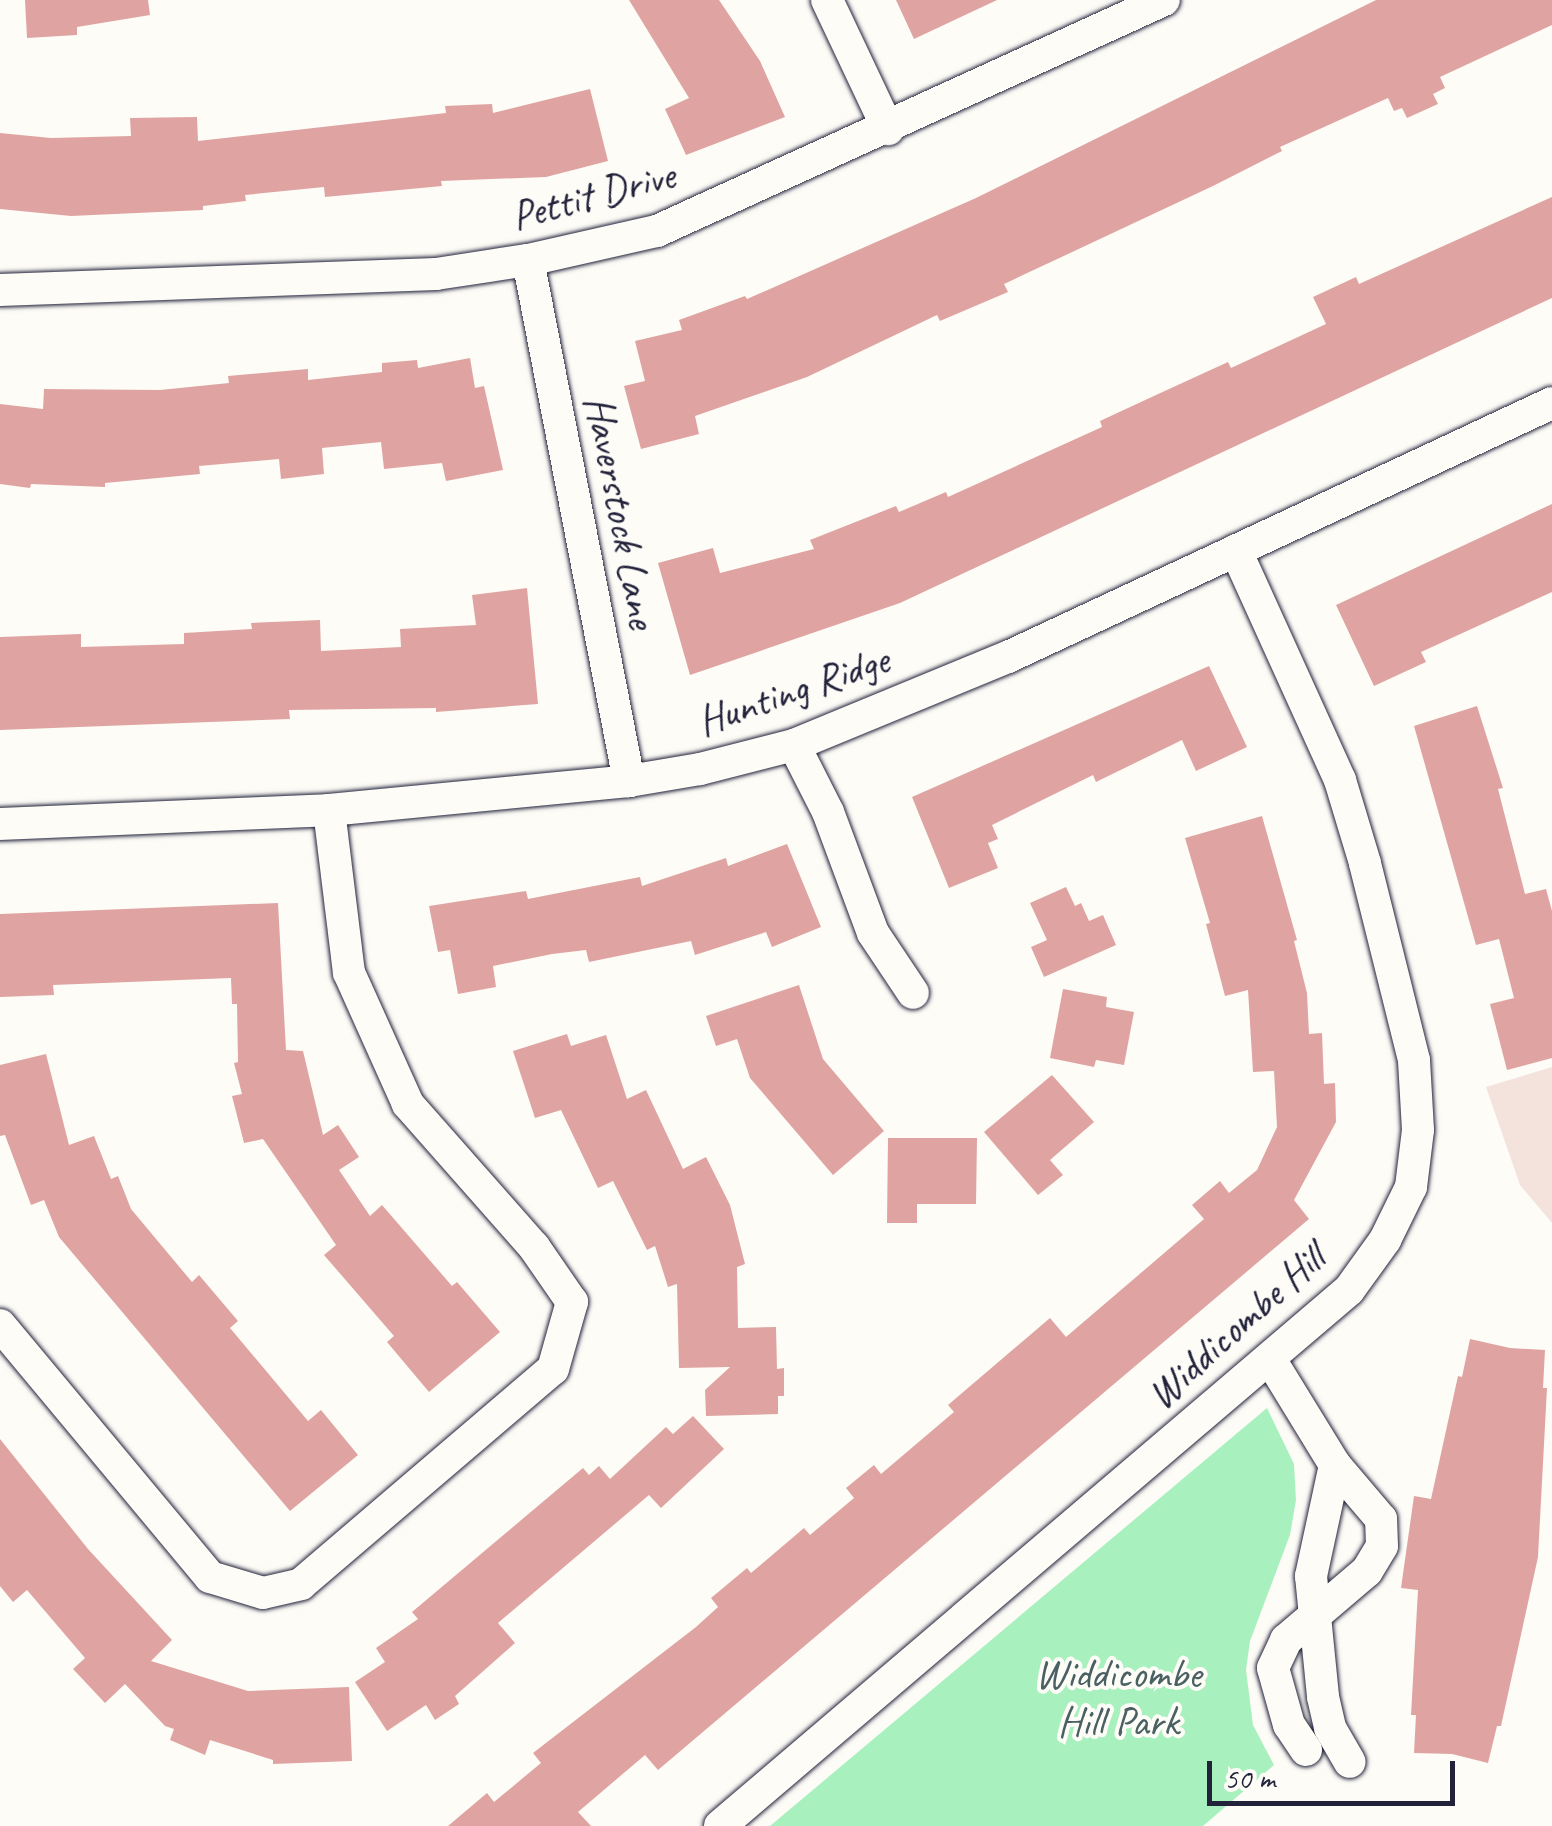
<!DOCTYPE html>
<html>
<head>
<meta charset="utf-8">
<style>
  body { margin:0 }
  #map { position:relative; width:1552px; height:1826px; overflow:hidden; background:#fdfcf7; font-family:Caveat,sans-serif }
  div>[style] { position:absolute }
  .built>* { inset:0; background:#f4e2dd }
  .green>* { inset:0; background:#a8f1be }
  .building>* { inset:0; background:#dfa4a1 }
  .roads { filter:drop-shadow(0 0 2px #22223b) drop-shadow(0 0 2px #22223b) }
  .minor>* { height:32px; margin:-16px; padding:0 16px; transform-origin:16px; border-radius:16px; background:#fdfcf7 }
  span { translate:-50% -50%; white-space:nowrap; text-align:center; line-height:1.15; -webkit-text-stroke:8px #fdfcf7; paint-order:stroke }
  .street-label { font-size:42px; color:#22223b }
  .park-label { font-size:42px; color:#4a6062 }
  .scale { position:absolute; left:1207px; top:1761px; width:248px; height:45px; box-sizing:border-box; border:5px solid #22223b; border-top:0; padding-left:12px; font-size:30px; line-height:35px; white-space:nowrap; color:#22223b; -webkit-text-stroke:8px #fdfcf7; paint-order:stroke }
</style>
</head>
<body>
<div id="map">
  <div class="built">
    <div style="clip-path:polygon(1552px 1067px,1552px 1223px,1520px 1185px,1486px 1087px)"></div>
  </div>
  <div class="green">
    <div style="clip-path:polygon(1267px 1408px,1294px 1464px,1296px 1500px,1290px 1535px,1250px 1641px,1246px 1670px,1253px 1725px,1274px 1765px,1203px 1826px,770px 1826px)"></div>
  </div>
  <div class="building">
    <div style="clip-path:polygon(25px 0,148px 0,150px 15px,77px 27px,77px 35px,27px 38px)"></div>
    <div style="clip-path:polygon(629px 0,719px 0,760px 61px,785px 117px,686px 155px,665px 109px,689px 98px)"></div>
    <div style="clip-path:polygon(896px 0,997px 0,914px 39px)"></div>
    <div style="clip-path:polygon(1376px 0,1552px 0,1552px 25px,1440px 77px,1445px 88px,1433px 94px,1438px 104px,1407px 118px,1402px 108px,1394px 111px,1388px 98px,1280px 147px,1282px 151px,1215px 185px,1004px 284px,1008px 292px,940px 321px,937px 315px,807px 377px,695px 416px,699px 434px,641px 449px,624px 386px,645px 381px,635px 341px,682px 330px,679px 320px,745px 296px,747px 299px,976px 198px)"></div>
    <div style="clip-path:polygon(590px 89px,608px 161px,546px 177px,441px 181px,442px 186px,325px 197px,324px 187px,245px 195px,246px 201px,203px 206px,203px 210px,71px 216px,0 209px,0 133px,51px 138px,131px 136px,130px 118px,197px 117px,198px 141px,446px 113px,445px 106px,492px 104px,493px 113px)"></div>
    <div style="clip-path:polygon(1552px 197px,1552px 298px,900px 603px,690px 675px,658px 563px,713px 548px,720px 573px,814px 549px,810px 540px,896px 506px,899px 512px,946px 492px,948px 497px,1102px 427px,1100px 421px,1156px 395px,1228px 362px,1231px 368px,1326px 324px,1313px 297px,1356px 277px,1359px 284px)"></div>
    <div style="clip-path:polygon(470px 358px,475px 388px,484px 386px,503px 470px,446px 481px,442px 463px,384px 469px,381px 442px,322px 448px,324px 474px,281px 479px,279px 459px,199px 466px,200px 474px,105px 483px,105px 487px,31px 484px,30px 488px,0 484px,0 404px,43px 409px,44px 389px,160px 390px,229px 383px,228px 376px,308px 369px,308px 380px,382px 372px,382px 363px,417px 360px,418px 368px)"></div>
    <div style="clip-path:polygon(1552px 504px,1552px 592px,1421px 652px,1426px 662px,1374px 686px,1336px 605px)"></div>
    <div style="clip-path:polygon(527px 588px,538px 704px,436px 712px,436px 708px,289px 710px,290px 719px,0 730px,0 637px,81px 634px,81px 647px,184px 644px,184px 633px,252px 629px,251px 623px,320px 620px,321px 651px,401px 647px,400px 629px,476px 625px,472px 595px)"></div>
    <div style="clip-path:polygon(1209px 666px,1247px 747px,1196px 771px,1182px 740px,1096px 782px,1093px 775px,992px 825px,998px 839px,988px 843px,998px 868px,949px 888px,912px 797px)"></div>
    <div style="clip-path:polygon(1477px 706px,1503px 788px,1498px 789px,1525px 894px,1546px 889px,1552px 911px,1552px 1058px,1507px 1070px,1490px 1004px,1514px 998px,1499px 939px,1476px 945px,1414px 726px)"></div>
    <div style="clip-path:polygon(1262px 816px,1297px 940px,1294px 941px,1307px 993px,1309px 1034px,1322px 1033px,1324px 1084px,1335px 1083px,1336px 1122px,1294px 1200px,1309px 1219px,658px 1770px,645px 1755px,578px 1812px,591px 1826px,448px 1826px,487px 1793px,494px 1802px,541px 1763px,533px 1753px,696px 1627px,718px 1607px,711px 1598px,747px 1568px,751px 1573px,804px 1528px,810px 1535px,854px 1498px,846px 1488px,874px 1465px,881px 1474px,954px 1412px,948px 1405px,1050px 1318px,1066px 1337px,1204px 1219px,1192px 1205px,1220px 1181px,1229px 1193px,1257px 1170px,1277px 1127px,1274px 1071px,1253px 1072px,1248px 990px,1225px 996px,1206px 924px,1210px 923px,1185px 838px)"></div>
    <div style="clip-path:polygon(787px 844px,821px 927px,772px 947px,766px 932px,695px 955px,691px 941px,589px 962px,586px 950px,552px 954px,493px 966px,496px 987px,458px 994px,450px 950px,438px 952px,429px 906px,526px 891px,528px 899px,640px 877px,642px 886px,726px 858px,728px 866px)"></div>
    <div style="clip-path:polygon(1066px 887px,1075px 906px,1081px 903px,1089px 921px,1103px 915px,1116px 945px,1044px 977px,1031px 947px,1047px 940px,1030px 903px)"></div>
    <div style="clip-path:polygon(278px 903px,286px 1050px,303px 1051px,323px 1135px,338px 1125px,359px 1157px,339px 1170px,370px 1216px,382px 1205px,452px 1286px,457px 1282px,500px 1332px,429px 1392px,387px 1342px,394px 1336px,324px 1255px,336px 1245px,263px 1139px,244px 1143px,232px 1096px,242px 1094px,234px 1063px,238px 1062px,237px 1004px,232px 1004px,231px 978px,53px 985px,54px 995px,0 997px,0 914px)"></div>
    <div style="clip-path:polygon(799px 985px,823px 1059px,884px 1131px,833px 1175px,750px 1078px,737px 1039px,716px 1046px,706px 1016px)"></div>
    <div style="clip-path:polygon(1063px 989px,1107px 997px,1106px 1007px,1134px 1012px,1124px 1065px,1096px 1060px,1094px 1067px,1050px 1058px)"></div>
    <div style="clip-path:polygon(567px 1034px,571px 1046px,606px 1035px,627px 1099px,646px 1090px,683px 1169px,706px 1157px,730px 1205px,745px 1264px,737px 1267px,738px 1328px,776px 1327px,777px 1369px,784px 1368px,784px 1396px,778px 1396px,778px 1414px,706px 1416px,705px 1390px,730px 1367px,679px 1368px,677px 1284px,668px 1287px,655px 1246px,647px 1250px,613px 1181px,598px 1188px,561px 1110px,535px 1118px,513px 1051px)"></div>
    <div style="clip-path:polygon(46px 1054px,69px 1145px,94px 1136px,111px 1179px,118px 1176px,131px 1209px,192px 1282px,199px 1275px,238px 1321px,230px 1328px,308px 1421px,321px 1410px,358px 1455px,290px 1511px,59px 1237px,44px 1200px,31px 1205px,5px 1135px,0 1136px,0 1065px)"></div>
    <div style="clip-path:polygon(1052px 1075px,1094px 1122px,1050px 1160px,1063px 1175px,1038px 1195px,984px 1132px)"></div>
    <div style="clip-path:polygon(888px 1138px,977px 1138px,976px 1204px,917px 1204px,917px 1223px,887px 1223px)"></div>
    <div style="clip-path:polygon(1470px 1339px,1510px 1348px,1545px 1350px,1543px 1388px,1547px 1388px,1538px 1557px,1501px 1726px,1497px 1726px,1488px 1763px,1452px 1754px,1414px 1753px,1416px 1715px,1411px 1715px,1418px 1590px,1401px 1588px,1414px 1496px,1431px 1499px,1458px 1376px,1462px 1377px)"></div>
    <div style="clip-path:polygon(693px 1416px,724px 1449px,661px 1508px,649px 1495px,498px 1623px,515px 1643px,455px 1696px,459px 1704px,435px 1720px,426px 1705px,387px 1731px,355px 1682px,385px 1662px,376px 1648px,418px 1619px,412px 1612px,583px 1468px,589px 1475px,599px 1466px,610px 1479px,666px 1427px,673px 1434px)"></div>
    <div style="clip-path:polygon(0 1439px,88px 1549px,172px 1640px,151px 1661px,248px 1691px,349px 1687px,352px 1761px,273px 1764px,273px 1760px,210px 1740px,205px 1755px,170px 1740px,174px 1729px,165px 1726px,125px 1684px,105px 1703px,73px 1669px,85px 1658px,27px 1590px,13px 1602px,0 1586px)"></div>
  </div>
  <div class="roads">
    <div class="minor">
      <div style="left:827px;top:0;width:143px;rotate:64.7deg"></div>
      <div style="left:528px;top:260px;width:531px;rotate:79.03deg"></div>
      <div style="left:0;top:290px;width:436px;rotate:-2.1deg"></div>
      <div style="left:436px;top:274px;width:93px;rotate:-8.7deg"></div>
      <div style="left:528px;top:260px;width:132px;rotate:-12.7deg"></div>
      <div style="left:657px;top:231px;width:557px;rotate:-24.5deg"></div>
      <div style="left:794px;top:745px;width:75px;rotate:63.1deg"></div>
      <div style="left:828px;top:812px;width:129px;rotate:69.6deg"></div>
      <div style="left:873px;top:933px;width:72px;rotate:56.3deg"></div>
      <div style="left:0;top:824px;width:329px;rotate:-2.4deg"></div>
      <div style="left:329px;top:810px;width:301px;rotate:-5.5deg"></div>
      <div style="left:629px;top:781px;width:72px;rotate:-9.6deg"></div>
      <div style="left:700px;top:769px;width:97px;rotate:-14.3deg"></div>
      <div style="left:794px;top:745px;width:231px;rotate:-22.4deg"></div>
      <div style="left:1008px;top:657px;width:600px;rotate:-25.03deg"></div>
      <div style="left:0;top:1325px;width:328px;rotate:50.2deg"></div>
      <div style="left:210px;top:1577px;width:55px;rotate:16.8deg"></div>
      <div style="left:263px;top:1593px;width:39px;rotate:-13deg"></div>
      <div style="left:301px;top:1584px;width:331px;rotate:-40.5deg"></div>
      <div style="left:553px;top:1369px;width:70px;rotate:-74.2deg"></div>
      <div style="left:572px;top:1302px;width:67px;rotate:-124.6deg"></div>
      <div style="left:534px;top:1247px;width:191px;rotate:-131.4deg"></div>
      <div style="left:408px;top:1104px;width:144px;rotate:-114.2deg"></div>
      <div style="left:349px;top:973px;width:164px;rotate:-97deg"></div>
      <div style="left:1270px;top:1359px;width:124px;rotate:58.5deg"></div>
      <div style="left:1335px;top:1465px;width:114px;rotate:102.2deg"></div>
      <div style="left:1311px;top:1576px;width:122px;rotate:84.3deg"></div>
      <div style="left:1323px;top:1697px;width:32px;rotate:77deg"></div>
      <div style="left:1330px;top:1728px;width:39px;rotate:60deg"></div>
      <div style="left:1306px;top:1750px;width:30px;rotate:-124deg"></div>
      <div style="left:1289px;top:1725px;width:59px;rotate:-105.7deg"></div>
      <div style="left:1273px;top:1668px;width:31px;rotate:-65deg"></div>
      <div style="left:1286px;top:1640px;width:106px;rotate:-40.4deg"></div>
      <div style="left:1367px;top:1571px;width:29px;rotate:-59deg"></div>
      <div style="left:1382px;top:1546px;width:27px;rotate:-92deg"></div>
      <div style="left:1381px;top:1519px;width:71px;rotate:-130.4deg"></div>
      <div style="left:720px;top:1826px;width:826px;rotate:-40.44deg"></div>
      <div style="left:1349px;top:1290px;width:62px;rotate:-54.2deg"></div>
      <div style="left:1385px;top:1240px;width:59px;rotate:-63.9deg"></div>
      <div style="left:1411px;top:1187px;width:57px;rotate:-83deg"></div>
      <div style="left:1418px;top:1130px;width:70px;rotate:-93.3deg"></div>
      <div style="left:1414px;top:1060px;width:203px;rotate:-104deg"></div>
      <div style="left:1365px;top:863px;width:87px;rotate:-106.8deg"></div>
      <div style="left:1340px;top:780px;width:252px;rotate:-114.4deg"></div>
    </div>
  </div>
  <div class="street-label">
    <span style="left:593px;top:196px;rotate:-15deg">Pettit Drive</span>
    <span style="left:620px;top:512px;rotate:79deg">Haverstock Lane</span>
    <span style="left:793px;top:691px;rotate:-19deg">Hunting Ridge</span>
    <span style="left:1236px;top:1327px;rotate:-42deg">Widdicombe Hill</span>
  </div>
  <div class="park-label">
    <span style="left:1118px;top:1698px">Widdicombe<br>Hill Park</span>
  </div>
  <div class="scale">50 m</div>
</div>
</body>
</html>
